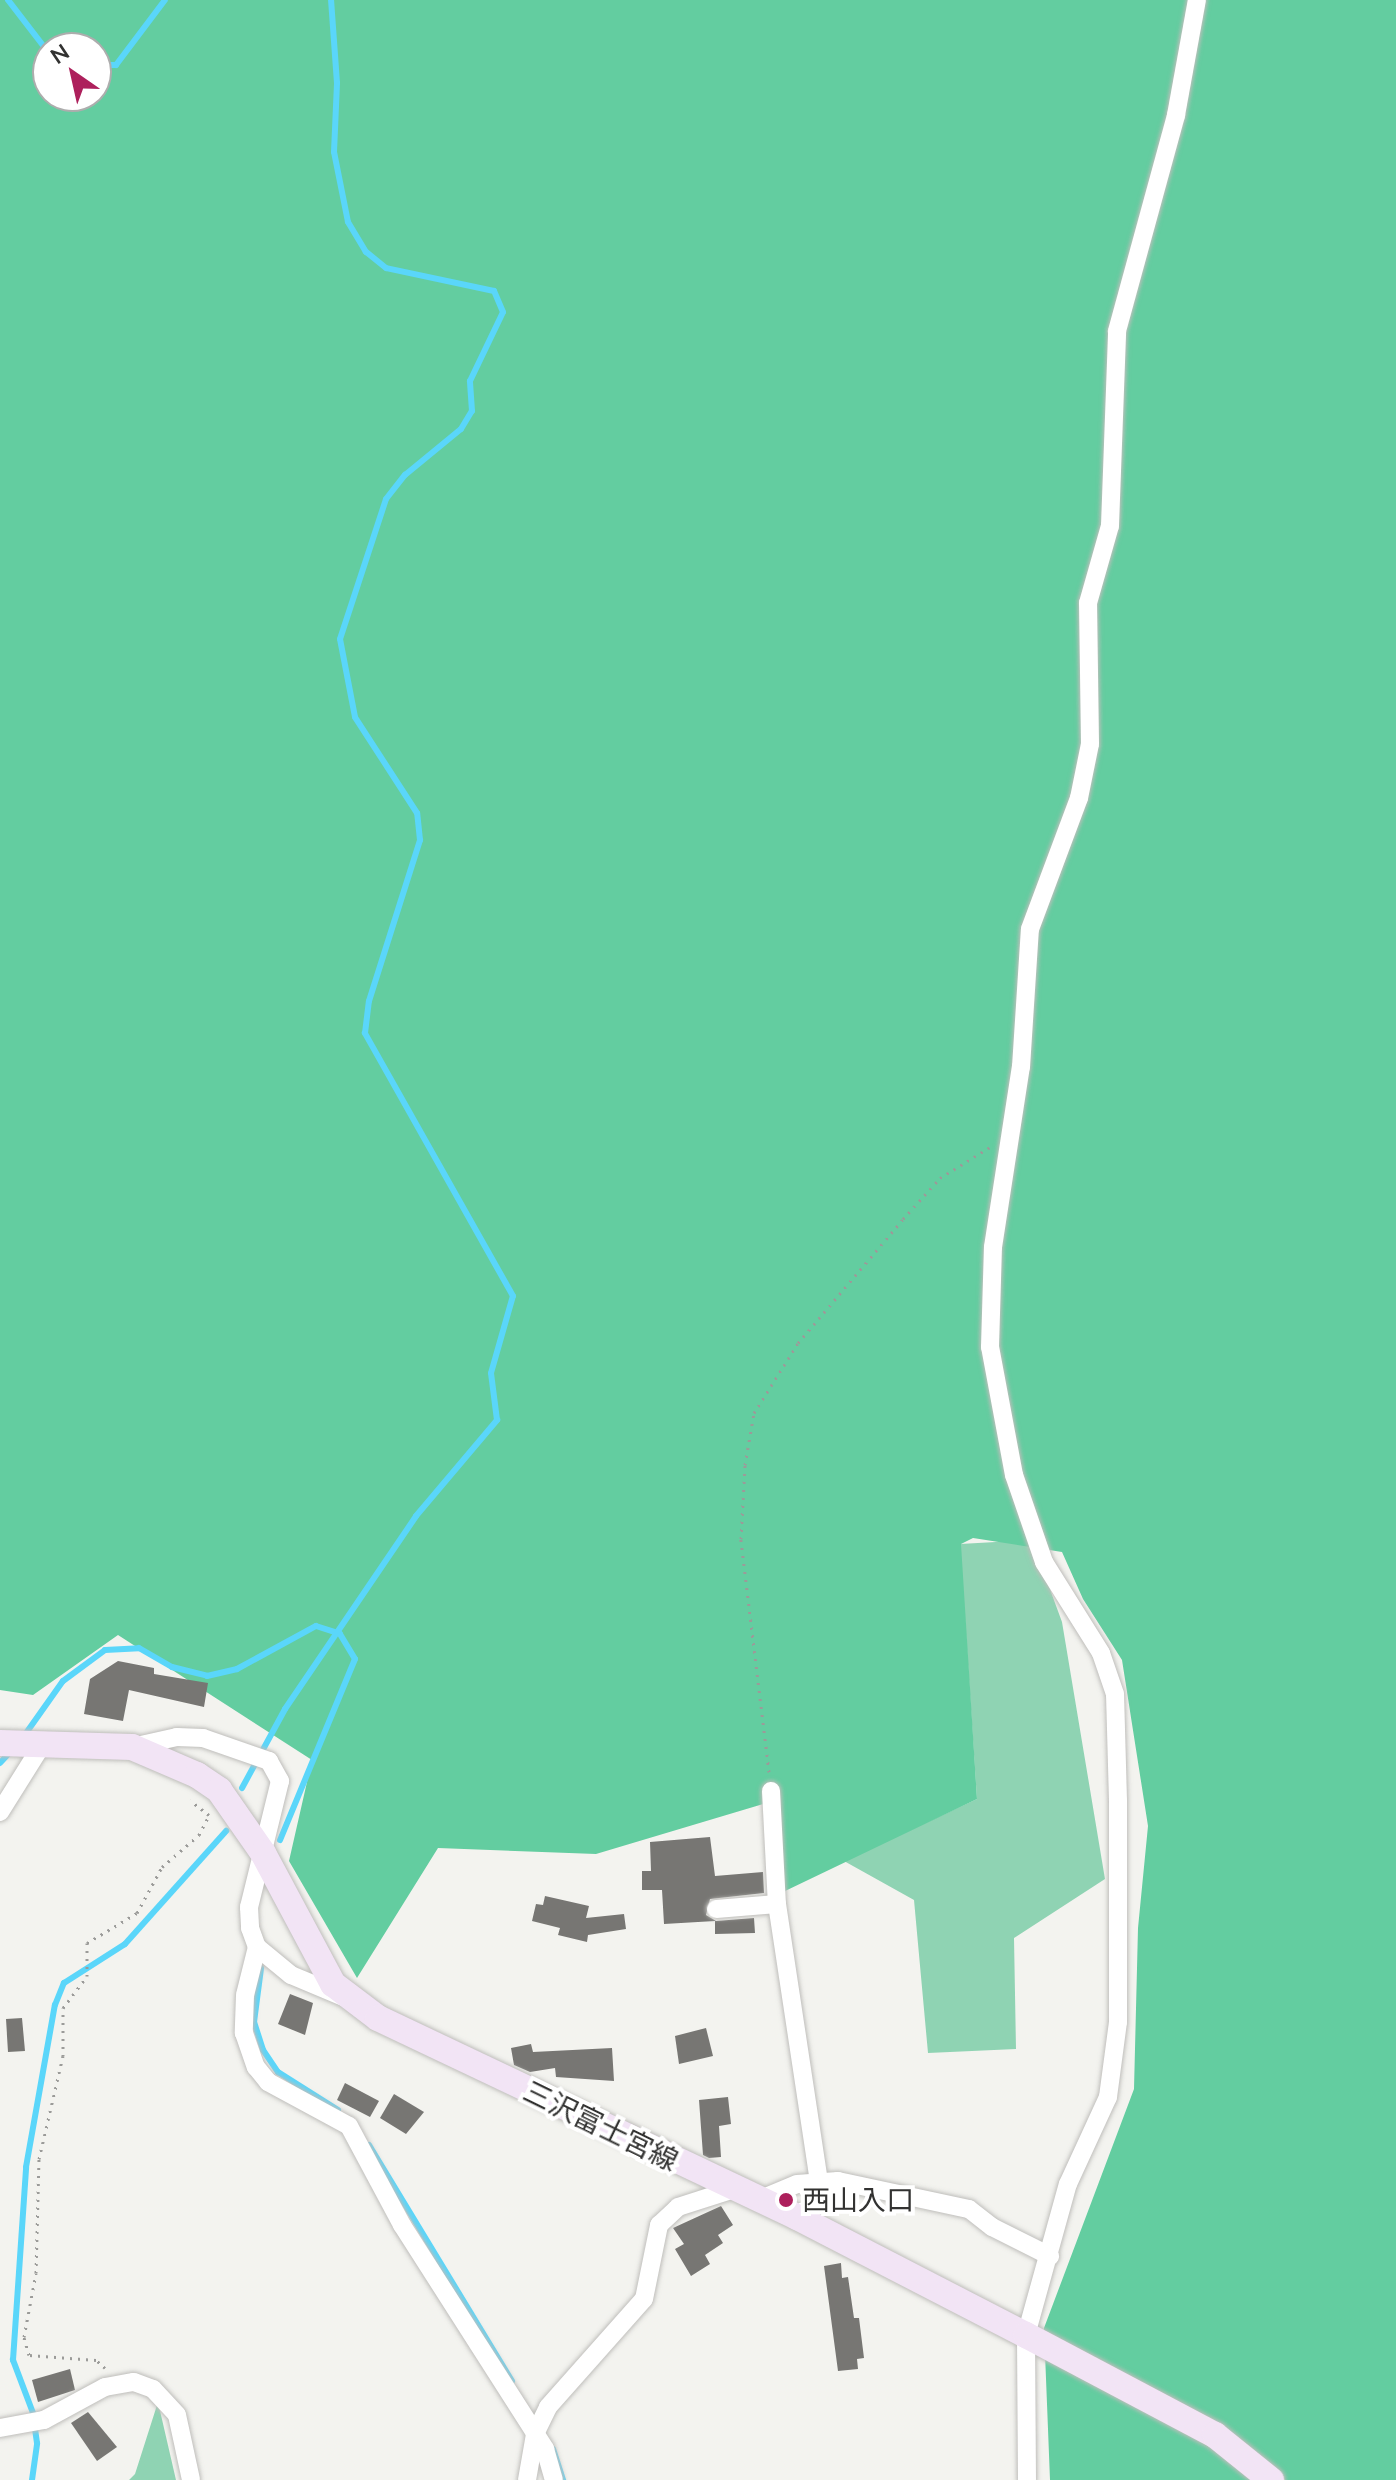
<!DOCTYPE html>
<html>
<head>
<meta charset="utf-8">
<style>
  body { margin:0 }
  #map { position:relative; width:1396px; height:2480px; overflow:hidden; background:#f3f3ef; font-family:Mulish,"Noto Sans JP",sans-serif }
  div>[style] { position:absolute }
  .green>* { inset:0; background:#8fd3b3 }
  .forest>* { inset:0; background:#63cda0 }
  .stream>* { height:6px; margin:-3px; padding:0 3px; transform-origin:3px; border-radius:3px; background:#5ad6fa }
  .building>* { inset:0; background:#777673 }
  .path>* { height:3px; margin-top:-1.5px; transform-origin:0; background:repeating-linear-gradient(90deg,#9b9b99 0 2px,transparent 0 8px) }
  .roads { filter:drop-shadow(0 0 2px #bfbebb) drop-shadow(0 0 2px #bfbebb) }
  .minor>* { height:18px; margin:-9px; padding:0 9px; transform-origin:9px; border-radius:9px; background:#fff }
  .secondary>* { height:26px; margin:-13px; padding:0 13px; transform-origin:13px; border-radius:13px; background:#f2e4f5 }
  .dots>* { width:22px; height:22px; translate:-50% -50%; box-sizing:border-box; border:4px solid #fff; border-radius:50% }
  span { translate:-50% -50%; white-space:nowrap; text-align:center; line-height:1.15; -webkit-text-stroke:8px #fff; paint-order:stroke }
  .street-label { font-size:28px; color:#323231 }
  .poi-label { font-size:28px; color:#323231 }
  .left { translate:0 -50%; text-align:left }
  .north { position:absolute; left:32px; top:32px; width:80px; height:80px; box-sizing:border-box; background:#fff; border:2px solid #adadad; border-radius:50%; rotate:326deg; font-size:22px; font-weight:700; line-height:32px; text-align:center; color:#323231 }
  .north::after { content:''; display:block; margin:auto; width:28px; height:36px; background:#ad205c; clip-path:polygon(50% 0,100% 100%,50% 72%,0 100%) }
</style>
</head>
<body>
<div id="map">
  <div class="green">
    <div style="clip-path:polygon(1032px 1540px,1062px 1622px,1105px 1879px,1014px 1938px,1016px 2049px,928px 2053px,914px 1900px,844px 1861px,977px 1799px,960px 1544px)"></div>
    <div style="clip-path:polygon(158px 2402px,176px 2480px,129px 2480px,135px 2474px)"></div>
  </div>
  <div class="forest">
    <div style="clip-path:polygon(evenodd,0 0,1396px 0,1396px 2480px,1050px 2480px,1044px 2328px,1134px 2089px,1138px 1928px,1148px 1826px,1122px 1660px,1083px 1599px,1062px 1552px,973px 1538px,961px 1544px,977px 1799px,783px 1892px,780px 1799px,596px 1854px,438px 1848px,357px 1978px,289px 1861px,312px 1760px,118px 1635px,33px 1695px,0 1690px,0 0,48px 48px,96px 48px,96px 96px,48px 96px,48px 48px)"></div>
  </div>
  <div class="stream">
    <div style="left:8px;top:0;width:66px;rotate:52.4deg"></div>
    <div style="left:96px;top:65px;width:20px"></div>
    <div style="left:116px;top:65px;width:81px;rotate:-53deg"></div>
    <div style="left:24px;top:1736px;width:67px;rotate:-54.7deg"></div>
    <div style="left:63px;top:1681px;width:52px;rotate:-36.4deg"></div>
    <div style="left:105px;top:1650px;width:34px;rotate:-3deg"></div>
    <div style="left:139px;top:1648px;width:38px;rotate:30deg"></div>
    <div style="left:172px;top:1667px;width:36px;rotate:14deg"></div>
    <div style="left:207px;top:1676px;width:31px;rotate:-13deg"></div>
    <div style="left:237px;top:1669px;width:90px;rotate:-28.6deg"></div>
    <div style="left:316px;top:1626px;width:25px;rotate:18deg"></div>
    <div style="left:340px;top:1634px;width:29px;rotate:59deg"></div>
    <div style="left:355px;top:1659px;width:196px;rotate:112.5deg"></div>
    <div style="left:0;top:1763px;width:16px;rotate:-47deg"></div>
    <div style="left:242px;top:1788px;width:90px;rotate:-61.4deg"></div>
    <div style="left:285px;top:1709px;width:233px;rotate:-55.8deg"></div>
    <div style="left:416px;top:1516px;width:126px;rotate:-49.8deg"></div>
    <div style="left:497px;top:1420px;width:47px;rotate:-97.3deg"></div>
    <div style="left:491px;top:1373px;width:80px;rotate:-74.1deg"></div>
    <div style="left:513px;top:1296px;width:302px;rotate:-119.4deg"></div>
    <div style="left:365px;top:1033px;width:32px;rotate:-83deg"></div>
    <div style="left:369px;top:1001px;width:169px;rotate:-72.4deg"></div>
    <div style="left:420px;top:840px;width:27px;rotate:-96deg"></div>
    <div style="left:417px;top:813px;width:114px;rotate:-122.9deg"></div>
    <div style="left:355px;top:717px;width:79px;rotate:-100.9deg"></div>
    <div style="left:340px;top:639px;width:147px;rotate:-71.8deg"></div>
    <div style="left:386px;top:499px;width:31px;rotate:-52deg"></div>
    <div style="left:405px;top:475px;width:72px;rotate:-39.4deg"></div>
    <div style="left:461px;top:429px;width:21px;rotate:-59deg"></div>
    <div style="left:472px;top:411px;width:30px;rotate:-94deg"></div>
    <div style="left:470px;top:381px;width:76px;rotate:-64.4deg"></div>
    <div style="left:503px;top:312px;width:23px;rotate:-113deg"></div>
    <div style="left:494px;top:291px;width:110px;rotate:-168deg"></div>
    <div style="left:386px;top:268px;width:26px;rotate:-141deg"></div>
    <div style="left:366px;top:252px;width:35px;rotate:-121deg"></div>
    <div style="left:348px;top:222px;width:71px;rotate:-101.3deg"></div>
    <div style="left:334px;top:152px;width:69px;rotate:-87.5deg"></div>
    <div style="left:337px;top:83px;width:83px;rotate:-94.1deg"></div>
    <div style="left:261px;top:1968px;width:54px;rotate:97.4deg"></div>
    <div style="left:254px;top:2022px;width:29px;rotate:72deg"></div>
    <div style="left:263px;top:2050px;width:27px;rotate:56deg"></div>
    <div style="left:278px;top:2072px;width:71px;rotate:32.3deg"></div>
    <div style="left:369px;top:2145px;width:276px;rotate:58.8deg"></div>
    <div style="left:553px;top:2449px;width:33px;rotate:72deg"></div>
    <div style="left:32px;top:2480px;width:37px;rotate:-82deg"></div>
    <div style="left:37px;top:2443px;width:30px;rotate:-98deg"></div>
    <div style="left:33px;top:2413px;width:57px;rotate:-110.7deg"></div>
    <div style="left:13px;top:2360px;width:193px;rotate:-86.1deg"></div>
    <div style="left:26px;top:2167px;width:165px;rotate:-79.9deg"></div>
    <div style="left:55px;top:2005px;width:24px;rotate:-68deg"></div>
    <div style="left:64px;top:1983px;width:72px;rotate:-32.6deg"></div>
    <div style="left:125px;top:1944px;width:152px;rotate:-48.2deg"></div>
  </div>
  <div class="building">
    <div style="clip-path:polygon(118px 1661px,154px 1668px,154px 1674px,208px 1683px,204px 1707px,129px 1690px,123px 1721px,84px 1714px,90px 1679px)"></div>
    <div style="clip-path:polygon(710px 1837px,715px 1876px,763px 1872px,764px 1893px,710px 1899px,706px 1915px,716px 1921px,754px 1918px,755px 1933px,715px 1934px,715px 1921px,664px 1924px,662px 1890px,642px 1890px,642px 1871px,651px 1871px,650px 1842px)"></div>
    <div style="clip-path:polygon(545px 1896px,589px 1906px,586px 1918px,624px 1914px,626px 1929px,588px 1935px,587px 1942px,558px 1935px,560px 1928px,532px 1921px,536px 1904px,543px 1905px)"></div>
    <div style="clip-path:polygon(290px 1994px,313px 2003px,305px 2035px,278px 2024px)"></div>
    <div style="clip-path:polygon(22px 2018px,25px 2051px,8px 2052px,6px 2019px)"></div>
    <div style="clip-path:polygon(706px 2028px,713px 2056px,679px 2064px,675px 2036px)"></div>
    <div style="clip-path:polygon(531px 2044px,533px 2052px,612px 2048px,614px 2081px,556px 2077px,555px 2068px,530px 2072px,514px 2065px,511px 2048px)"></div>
    <div style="clip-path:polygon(345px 2083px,379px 2101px,370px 2117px,337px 2100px)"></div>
    <div style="clip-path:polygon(394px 2094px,424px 2112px,406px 2134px,380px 2118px)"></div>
    <div style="clip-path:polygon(728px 2097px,731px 2124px,719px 2126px,721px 2157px,709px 2158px,703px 2155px,699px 2100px)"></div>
    <div style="clip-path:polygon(721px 2206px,733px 2225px,718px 2235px,723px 2243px,705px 2255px,710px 2264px,691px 2276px,675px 2249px,684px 2244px,673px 2228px)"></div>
    <div style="clip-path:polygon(841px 2263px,842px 2278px,848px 2277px,854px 2318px,859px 2318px,864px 2358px,857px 2359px,858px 2369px,838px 2371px,824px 2266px)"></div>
    <div style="clip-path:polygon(70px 2369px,75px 2390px,38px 2402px,32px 2380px)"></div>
    <div style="clip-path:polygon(88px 2412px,117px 2447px,97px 2461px,71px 2423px)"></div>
  </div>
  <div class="path">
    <div style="left:769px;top:1772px;width:235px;rotate:-96.9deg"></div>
    <div style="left:741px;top:1539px;width:74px;rotate:-86.9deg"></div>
    <div style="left:745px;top:1465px;width:53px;rotate:-80.2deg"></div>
    <div style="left:754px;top:1413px;width:83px;rotate:-57.8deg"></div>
    <div style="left:798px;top:1343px;width:162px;rotate:-49.7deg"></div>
    <div style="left:903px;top:1219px;width:55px;rotate:-47.9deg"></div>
    <div style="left:940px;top:1178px;width:59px;rotate:-31.8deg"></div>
    <div style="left:105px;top:2368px;width:12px;rotate:-138deg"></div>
    <div style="left:96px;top:2360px;width:67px;rotate:-175.7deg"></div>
    <div style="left:29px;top:2355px;width:19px;rotate:-106deg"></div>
    <div style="left:24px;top:2337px;width:65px;rotate:-79.4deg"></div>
    <div style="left:36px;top:2273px;width:114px;rotate:-88.5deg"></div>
    <div style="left:39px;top:2159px;width:106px;rotate:-76.9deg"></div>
    <div style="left:63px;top:2056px;width:48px;rotate:-90deg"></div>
    <div style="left:63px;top:2008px;width:40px;rotate:-53deg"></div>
    <div style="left:87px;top:1976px;width:33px;rotate:-90deg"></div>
    <div style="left:87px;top:1943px;width:58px;rotate:-31deg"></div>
    <div style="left:137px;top:1913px;width:52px;rotate:-61.5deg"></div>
    <div style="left:162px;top:1867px;width:49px;rotate:-40.9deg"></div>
    <div style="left:199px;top:1835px;width:22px;rotate:-63deg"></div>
    <div style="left:209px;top:1815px;width:24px;rotate:-142deg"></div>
  </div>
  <div class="roads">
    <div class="minor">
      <div style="left:132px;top:1747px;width:46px;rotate:-12.5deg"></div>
      <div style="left:177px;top:1737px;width:26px;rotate:2deg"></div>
      <div style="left:203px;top:1738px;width:70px;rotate:19.2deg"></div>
      <div style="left:269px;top:1761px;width:23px;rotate:61deg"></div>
      <div style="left:280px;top:1781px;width:130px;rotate:103.8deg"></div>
      <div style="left:249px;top:1907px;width:21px;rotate:87deg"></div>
      <div style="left:250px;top:1928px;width:20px;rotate:70deg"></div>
      <div style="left:257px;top:1947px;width:44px;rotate:39.5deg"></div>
      <div style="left:291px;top:1975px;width:60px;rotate:22.7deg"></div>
      <div style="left:771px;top:1791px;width:113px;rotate:87deg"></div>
      <div style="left:777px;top:1904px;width:282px;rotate:81.4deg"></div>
      <div style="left:0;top:1812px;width:79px;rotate:-57.9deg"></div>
      <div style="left:716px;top:1909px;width:61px;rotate:-4.7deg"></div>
      <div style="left:257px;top:1947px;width:49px;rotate:104deg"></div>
      <div style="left:245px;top:1995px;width:38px;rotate:92deg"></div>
      <div style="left:244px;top:2033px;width:36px;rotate:71deg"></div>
      <div style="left:256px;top:2067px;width:19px;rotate:51deg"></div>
      <div style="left:268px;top:2082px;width:92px;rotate:28.5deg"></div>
      <div style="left:349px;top:2126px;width:112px;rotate:61.8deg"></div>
      <div style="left:402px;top:2225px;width:266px;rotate:57.4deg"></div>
      <div style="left:545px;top:2449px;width:32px;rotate:74deg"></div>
      <div style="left:756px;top:2201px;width:44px;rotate:-22.5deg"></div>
      <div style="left:797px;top:2184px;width:41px;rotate:-4.2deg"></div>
      <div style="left:838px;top:2181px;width:134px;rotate:12.1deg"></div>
      <div style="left:969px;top:2209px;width:29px;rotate:38deg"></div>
      <div style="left:992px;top:2227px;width:65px;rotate:26.6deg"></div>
      <div style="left:0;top:2428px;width:45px;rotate:-10.3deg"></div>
      <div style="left:44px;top:2420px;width:69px;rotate:-28.4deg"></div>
      <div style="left:105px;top:2387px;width:29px;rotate:-10deg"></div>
      <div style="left:134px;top:2382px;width:20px;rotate:20deg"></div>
      <div style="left:153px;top:2389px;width:35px;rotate:47deg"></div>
      <div style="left:177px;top:2415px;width:66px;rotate:77.8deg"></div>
      <div style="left:527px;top:2480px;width:47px;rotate:-80.1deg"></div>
      <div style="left:535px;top:2434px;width:30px;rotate:-64deg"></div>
      <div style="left:548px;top:2407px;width:144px;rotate:-48.4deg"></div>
      <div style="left:644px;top:2299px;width:76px;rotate:-78.5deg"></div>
      <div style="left:659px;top:2225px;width:26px;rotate:-43deg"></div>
      <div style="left:678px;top:2207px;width:56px;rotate:-17.8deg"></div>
      <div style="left:1027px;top:2480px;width:145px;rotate:-90.4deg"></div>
      <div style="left:1026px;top:2335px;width:157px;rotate:-74.5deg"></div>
      <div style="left:1068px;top:2184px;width:96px;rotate:-65.3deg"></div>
      <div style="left:1108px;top:2097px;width:76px;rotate:-82.4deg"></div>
      <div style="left:1118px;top:2022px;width:221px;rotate:-90deg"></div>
      <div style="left:1118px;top:1801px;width:107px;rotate:-91.6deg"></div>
      <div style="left:1115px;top:1694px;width:43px;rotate:-108.9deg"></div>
      <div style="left:1101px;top:1653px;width:107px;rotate:-122.1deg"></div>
      <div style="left:1044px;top:1562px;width:92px;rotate:-109deg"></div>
      <div style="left:1014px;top:1475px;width:130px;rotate:-100.6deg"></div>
      <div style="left:990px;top:1347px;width:100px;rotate:-88.3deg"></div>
      <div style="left:993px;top:1247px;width:182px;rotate:-81.2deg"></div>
      <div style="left:1021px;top:1067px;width:138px;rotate:-86.3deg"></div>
      <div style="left:1030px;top:929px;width:140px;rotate:-69.5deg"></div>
      <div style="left:1079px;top:798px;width:55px;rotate:-78.5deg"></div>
      <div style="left:1090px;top:744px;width:141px;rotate:-90.8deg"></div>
      <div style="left:1088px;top:603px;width:80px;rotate:-74.1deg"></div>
      <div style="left:1110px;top:526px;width:195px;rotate:-87.9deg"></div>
      <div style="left:1117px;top:331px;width:224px;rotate:-74.7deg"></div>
      <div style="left:1176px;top:115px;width:117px;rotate:-79.7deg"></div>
    </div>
    <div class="secondary">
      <div style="left:0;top:1743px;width:132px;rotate:1.7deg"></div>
      <div style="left:132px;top:1747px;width:71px;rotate:23.3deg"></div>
      <div style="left:197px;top:1775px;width:27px;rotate:34deg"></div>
      <div style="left:219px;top:1790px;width:77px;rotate:55.1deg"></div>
      <div style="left:263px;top:1853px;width:149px;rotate:61.9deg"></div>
      <div style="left:333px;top:1984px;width:56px;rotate:37.1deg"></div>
      <div style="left:378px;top:2018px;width:464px;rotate:25.4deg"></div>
      <div style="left:797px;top:2217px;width:258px;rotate:27.3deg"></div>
      <div style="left:1026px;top:2335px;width:214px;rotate:27.9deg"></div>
      <div style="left:1215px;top:2435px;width:72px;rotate:38.8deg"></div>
    </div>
  </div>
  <div class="dots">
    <div style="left:786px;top:2200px;background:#ad205c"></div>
  </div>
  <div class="street-label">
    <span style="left:601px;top:2126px;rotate:26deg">三沢富士宮線</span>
  </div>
  <div class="poi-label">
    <span class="left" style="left:802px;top:2200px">西山入口</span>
  </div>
  <div class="north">N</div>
</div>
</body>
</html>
